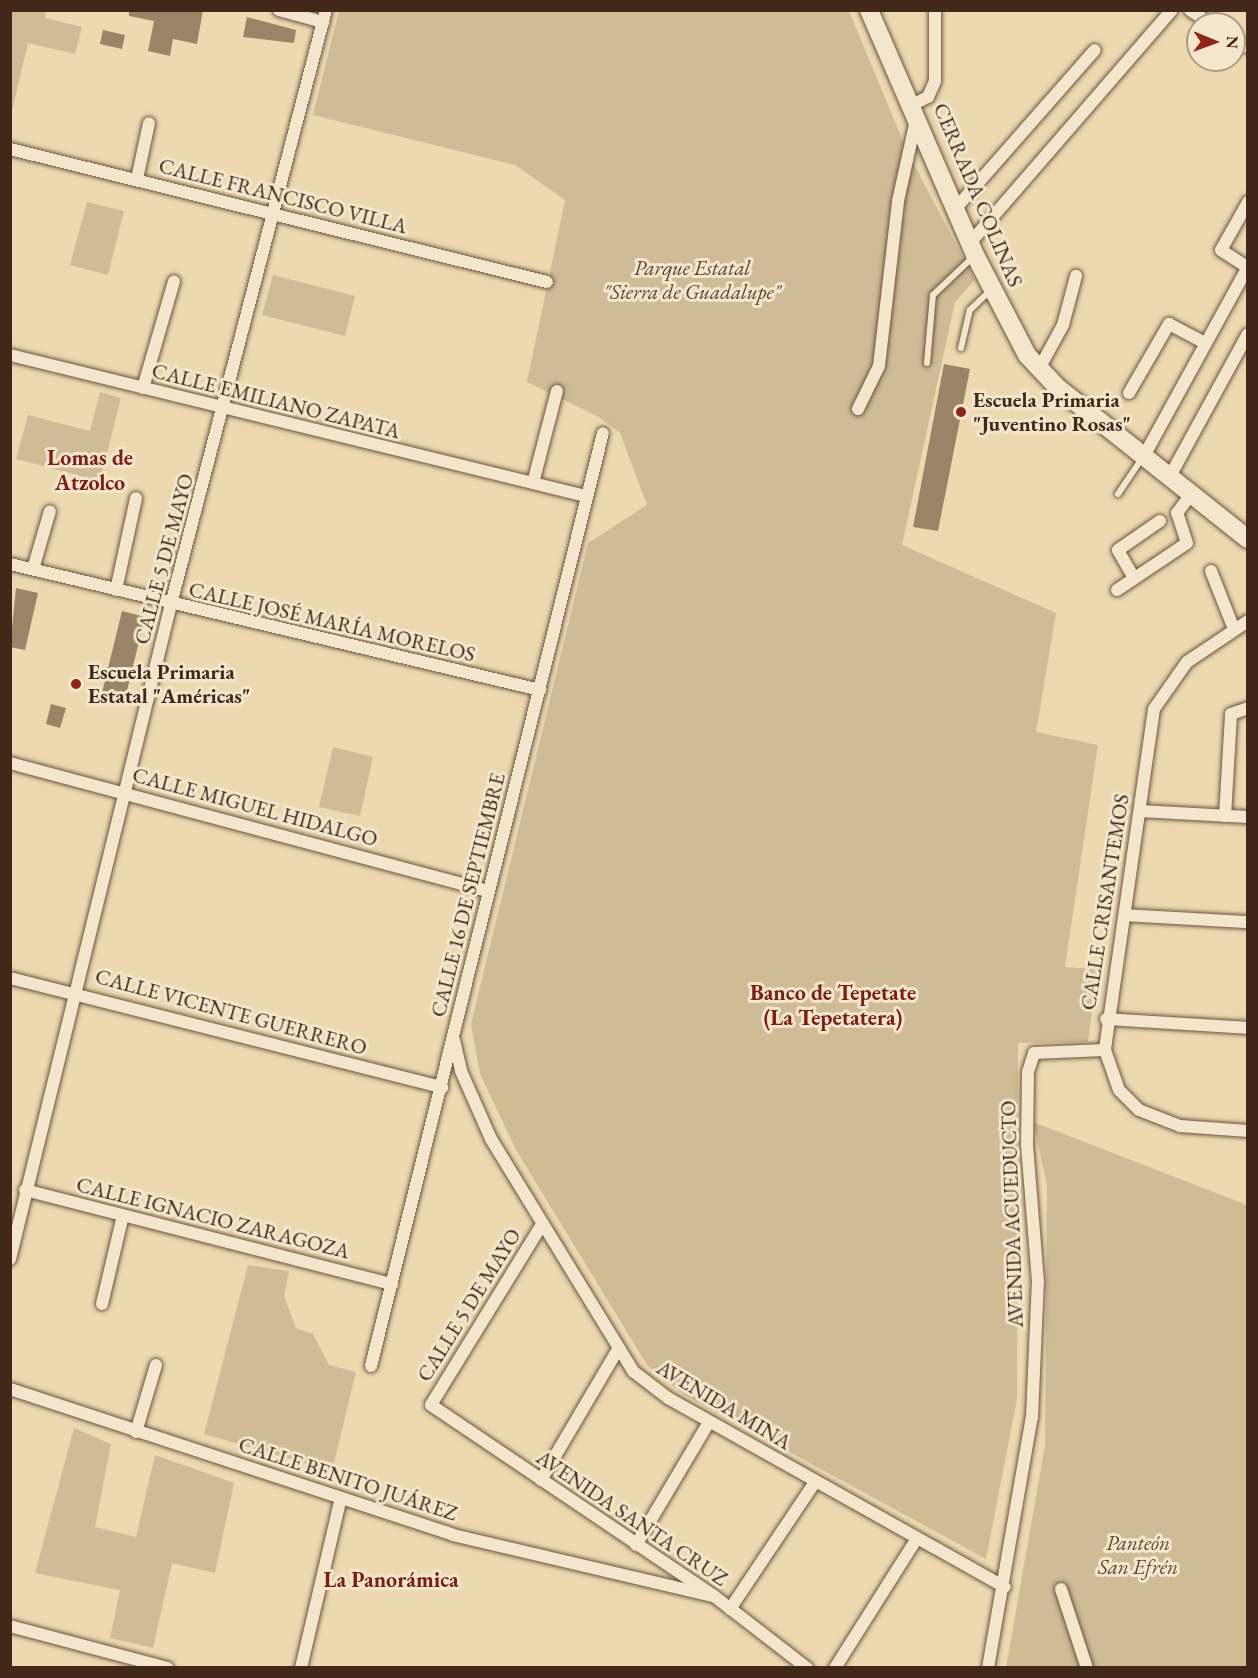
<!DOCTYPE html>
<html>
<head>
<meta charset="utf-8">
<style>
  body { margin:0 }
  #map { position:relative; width:1258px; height:1678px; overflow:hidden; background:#ecd9b0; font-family:"EB Garamond",serif }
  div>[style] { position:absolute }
  .green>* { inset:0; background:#cfbb96 }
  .building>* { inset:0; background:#9a8467 }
  .roads { filter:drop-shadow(0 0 2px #6c543e) drop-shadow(0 0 2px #6c543e) }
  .service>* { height:6px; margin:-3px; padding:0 3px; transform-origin:3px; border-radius:3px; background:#f3e6cc }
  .minor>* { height:12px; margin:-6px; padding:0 6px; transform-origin:6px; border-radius:6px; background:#f3e6cc }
  .secondary>* { height:18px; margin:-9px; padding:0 9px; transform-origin:9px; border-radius:9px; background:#f3e6cc }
  .dots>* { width:16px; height:16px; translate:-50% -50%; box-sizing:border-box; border:3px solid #f3e6cc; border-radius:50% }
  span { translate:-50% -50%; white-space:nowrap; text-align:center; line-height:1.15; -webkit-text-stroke:6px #f3e6cc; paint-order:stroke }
  .street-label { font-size:21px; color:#412818 }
  .park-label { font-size:21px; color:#5d4531; font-style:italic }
  .poi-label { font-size:21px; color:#412818; font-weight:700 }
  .left { translate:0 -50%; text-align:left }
  .neighbourhood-label { font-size:22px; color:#7a1f14; font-weight:700 }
  .frame { position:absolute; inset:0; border:12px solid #412818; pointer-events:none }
  .north { position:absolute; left:1186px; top:12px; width:60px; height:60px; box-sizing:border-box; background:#f3e6cc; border:2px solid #ac9a84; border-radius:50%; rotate:91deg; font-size:16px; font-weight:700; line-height:24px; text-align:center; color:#412818 }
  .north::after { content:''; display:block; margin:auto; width:21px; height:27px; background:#8f2418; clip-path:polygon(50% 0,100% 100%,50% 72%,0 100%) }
</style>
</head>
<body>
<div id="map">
  <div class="green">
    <div style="clip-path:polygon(11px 10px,46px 11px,45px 18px,82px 27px,75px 54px,28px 43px,11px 115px)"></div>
    <div style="clip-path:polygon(339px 11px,849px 11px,908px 153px,975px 280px,955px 302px,902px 545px,1056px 613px,1036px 732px,1098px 745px,1065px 967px,1097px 969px,1088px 1042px,1018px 1043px,1017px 1399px,986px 1559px,683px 1394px,647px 1365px,516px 1150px,480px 1074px,471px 1024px,588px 543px,647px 505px,620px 433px,599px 417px,527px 382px,565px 200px,515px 165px,313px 115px)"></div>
    <div style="clip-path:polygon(87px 202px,124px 211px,108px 275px,70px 265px)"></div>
    <div style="clip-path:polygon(273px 275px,355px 296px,345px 336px,262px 315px)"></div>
    <div style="clip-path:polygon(100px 392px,121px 398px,100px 481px,16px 459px,28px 415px,90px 431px)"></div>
    <div style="clip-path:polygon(333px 747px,373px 757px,360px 816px,319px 807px)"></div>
    <div style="clip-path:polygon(1033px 1122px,1247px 1205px,1247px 1667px,1006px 1668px,1045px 1445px,1047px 1185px)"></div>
    <div style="clip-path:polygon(248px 1265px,289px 1271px,284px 1296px,296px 1328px,313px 1334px,329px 1365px,356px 1372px,332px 1471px,204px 1434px)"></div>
    <div style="clip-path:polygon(74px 1428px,111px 1444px,95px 1527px,136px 1537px,155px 1455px,234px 1483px,215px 1573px,172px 1563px,153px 1648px,110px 1638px,120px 1590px,35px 1573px)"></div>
  </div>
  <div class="building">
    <div style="clip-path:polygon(129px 10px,203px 10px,197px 44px,173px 39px,170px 56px,148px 51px,154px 21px,129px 16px)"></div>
    <div style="clip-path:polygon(247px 17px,296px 30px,294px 43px,243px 37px)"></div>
    <div style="clip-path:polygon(103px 30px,125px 35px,122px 49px,100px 44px)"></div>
    <div style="clip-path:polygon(944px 364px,970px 369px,938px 531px,913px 527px)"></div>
    <div style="clip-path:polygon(16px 588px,38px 593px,25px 650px,10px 647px)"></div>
    <div style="clip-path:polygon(122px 611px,145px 617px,124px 703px,101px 697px)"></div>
    <div style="clip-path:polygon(51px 704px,66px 708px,60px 728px,46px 724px)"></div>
  </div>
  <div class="roads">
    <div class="service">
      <div style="left:961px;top:348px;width:39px;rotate:-77deg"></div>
      <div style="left:970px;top:310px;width:28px;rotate:-44deg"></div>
      <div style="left:927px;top:363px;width:68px;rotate:-85deg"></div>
      <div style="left:933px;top:295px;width:54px;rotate:-43.5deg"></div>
      <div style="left:1118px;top:494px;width:45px;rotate:-56deg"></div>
    </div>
    <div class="minor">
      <div style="left:279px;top:10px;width:46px;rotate:15.3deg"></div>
      <div style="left:1190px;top:10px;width:25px;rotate:34deg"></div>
      <div style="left:1234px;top:39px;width:16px;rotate:30deg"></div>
      <div style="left:914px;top:104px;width:16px;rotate:-27deg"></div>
      <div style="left:928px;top:97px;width:17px;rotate:-66deg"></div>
      <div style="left:935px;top:81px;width:71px;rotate:-90deg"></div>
      <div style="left:10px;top:149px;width:553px;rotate:13.91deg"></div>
      <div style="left:137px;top:179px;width:57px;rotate:-77.9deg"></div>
      <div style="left:956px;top:208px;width:210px;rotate:-48.7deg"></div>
      <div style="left:970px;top:243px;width:308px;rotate:-49.1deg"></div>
      <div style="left:1247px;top:267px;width:31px;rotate:-147deg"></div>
      <div style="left:1221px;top:250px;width:55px;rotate:-60.6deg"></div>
      <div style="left:10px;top:355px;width:593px;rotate:13.76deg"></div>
      <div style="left:1039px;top:369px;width:50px;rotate:-61.4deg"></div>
      <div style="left:1063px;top:325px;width:51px;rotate:-75.1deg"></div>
      <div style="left:143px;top:388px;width:111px;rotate:-73.8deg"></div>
      <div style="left:1129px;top:393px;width:80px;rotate:-59.9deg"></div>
      <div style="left:1169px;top:324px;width:41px;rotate:27.8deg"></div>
      <div style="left:858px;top:409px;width:48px;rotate:-64deg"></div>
      <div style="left:879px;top:366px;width:166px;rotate:-83.4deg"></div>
      <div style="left:898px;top:201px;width:83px;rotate:-77.5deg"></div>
      <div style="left:1144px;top:456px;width:216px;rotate:-61.2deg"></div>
      <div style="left:1169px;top:478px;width:164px;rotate:-61.3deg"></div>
      <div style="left:533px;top:483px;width:95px;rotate:-75.4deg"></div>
      <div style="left:10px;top:564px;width:545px;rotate:13.37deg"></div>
      <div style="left:33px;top:569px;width:60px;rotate:-73.7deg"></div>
      <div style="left:1211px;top:571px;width:62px;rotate:68.4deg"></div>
      <div style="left:1134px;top:578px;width:32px;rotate:-120deg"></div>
      <div style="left:1118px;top:550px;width:51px;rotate:-34.6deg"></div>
      <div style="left:116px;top:590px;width:94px;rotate:-77.7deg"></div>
      <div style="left:1117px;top:590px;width:84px;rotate:-33.9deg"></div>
      <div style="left:1187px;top:543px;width:32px;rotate:-108deg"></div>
      <div style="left:1177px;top:513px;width:21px;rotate:-53deg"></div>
      <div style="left:1248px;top:621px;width:73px;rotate:146.1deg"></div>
      <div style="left:1187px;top:662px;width:57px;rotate:125.1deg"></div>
      <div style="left:1154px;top:709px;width:345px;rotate:98.2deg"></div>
      <div style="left:1105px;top:1050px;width:42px;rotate:70.7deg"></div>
      <div style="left:1119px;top:1090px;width:28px;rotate:45deg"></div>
      <div style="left:1139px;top:1110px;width:44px;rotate:21.3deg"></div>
      <div style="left:1180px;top:1126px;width:68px;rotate:4.2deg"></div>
      <div style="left:10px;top:763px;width:495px;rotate:15deg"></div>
      <div style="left:1140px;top:811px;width:108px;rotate:3.2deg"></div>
      <div style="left:1225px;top:816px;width:102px;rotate:-86.6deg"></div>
      <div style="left:1231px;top:714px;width:18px;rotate:-19deg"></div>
      <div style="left:1125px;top:915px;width:123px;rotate:3.3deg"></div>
      <div style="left:10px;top:978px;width:446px;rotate:14.2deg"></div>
      <div style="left:1106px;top:1019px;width:142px;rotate:3.6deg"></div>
      <div style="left:454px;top:1040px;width:32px;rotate:77deg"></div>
      <div style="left:461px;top:1071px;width:74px;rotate:66.2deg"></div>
      <div style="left:491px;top:1139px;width:273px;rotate:58.5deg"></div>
      <div style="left:634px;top:1372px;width:43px;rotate:37.4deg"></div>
      <div style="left:668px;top:1398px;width:386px;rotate:29.3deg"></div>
      <div style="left:25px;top:1190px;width:379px;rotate:14.4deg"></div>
      <div style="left:541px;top:1226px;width:210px;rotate:121.6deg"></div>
      <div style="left:431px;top:1405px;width:341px;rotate:34deg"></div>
      <div style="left:714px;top:1596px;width:118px;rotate:37.7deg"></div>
      <div style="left:10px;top:1259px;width:674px;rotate:-76.19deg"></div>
      <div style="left:171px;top:604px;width:614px;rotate:-75.38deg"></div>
      <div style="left:102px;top:1304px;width:91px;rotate:-76.7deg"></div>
      <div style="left:371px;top:1366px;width:961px;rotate:-76.04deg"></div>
      <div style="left:10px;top:1389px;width:466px;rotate:18.2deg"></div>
      <div style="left:453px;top:1535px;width:268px;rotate:13.2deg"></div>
      <div style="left:136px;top:1432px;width:70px;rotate:-73.4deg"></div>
      <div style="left:541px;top:1480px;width:150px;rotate:-59.5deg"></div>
      <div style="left:636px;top:1545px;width:143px;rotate:-59.3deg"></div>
      <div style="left:1061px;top:1589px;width:83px;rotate:71.8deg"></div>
      <div style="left:730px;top:1609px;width:153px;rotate:-56.2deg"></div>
      <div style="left:10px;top:1626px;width:163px;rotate:14.9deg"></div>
      <div style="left:301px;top:1668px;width:171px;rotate:-76.8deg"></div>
      <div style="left:835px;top:1668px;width:151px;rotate:-57.7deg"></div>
      <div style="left:988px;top:1668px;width:255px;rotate:-80.1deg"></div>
      <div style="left:1032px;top:1417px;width:135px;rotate:-87.5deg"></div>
      <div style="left:1038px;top:1282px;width:137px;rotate:-94.6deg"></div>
      <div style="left:1027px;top:1145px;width:73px;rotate:-89.2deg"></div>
      <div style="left:1028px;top:1072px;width:20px;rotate:-72deg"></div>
      <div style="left:1034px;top:1053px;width:71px;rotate:-2.4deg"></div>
    </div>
    <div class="secondary">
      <div style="left:869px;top:10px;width:267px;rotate:66.6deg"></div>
      <div style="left:975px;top:255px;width:113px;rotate:62.5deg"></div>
      <div style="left:1027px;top:355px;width:45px;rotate:46.8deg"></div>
      <div style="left:1058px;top:388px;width:243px;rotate:38.5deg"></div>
    </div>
  </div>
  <div class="dots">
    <div style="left:961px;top:412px;background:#8f2418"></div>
    <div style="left:76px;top:684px;background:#8f2418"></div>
  </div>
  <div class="street-label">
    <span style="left:978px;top:195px;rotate:67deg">CERRADA COLINAS</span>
    <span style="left:283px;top:196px;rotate:14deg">CALLE FRANCISCO VILLA</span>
    <span style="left:276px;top:401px;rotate:14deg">CALLE EMILIANO ZAPATA</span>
    <span style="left:164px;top:559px;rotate:-75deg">CALLE 5 DE MAYO</span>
    <span style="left:332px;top:622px;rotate:13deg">CALLE JOSÉ MARÍA MORELOS</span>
    <span style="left:255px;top:807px;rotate:15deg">CALLE MIGUEL HIDALGO</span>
    <span style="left:468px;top:895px;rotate:-76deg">CALLE 16 DE SEPTIEMBRE</span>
    <span style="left:1105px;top:902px;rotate:-81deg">CALLE CRISANTEMOS</span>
    <span style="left:231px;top:1012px;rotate:15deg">CALLE VICENTE GUERRERO</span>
    <span style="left:1012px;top:1214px;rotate:-92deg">AVENIDA ACUEDUCTO</span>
    <span style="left:213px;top:1218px;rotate:14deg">CALLE IGNACIO ZARAGOZA</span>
    <span style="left:469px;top:1305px;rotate:-58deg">CALLE 5 DE MAYO</span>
    <span style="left:724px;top:1405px;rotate:31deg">AVENIDA MINA</span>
    <span style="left:348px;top:1479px;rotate:18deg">CALLE BENITO JUÁREZ</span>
    <span style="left:632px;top:1518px;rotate:34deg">AVENIDA SANTA CRUZ</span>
  </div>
  <div class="park-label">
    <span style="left:692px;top:280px">Parque Estatal<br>"Sierra de Guadalupe"</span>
    <span style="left:1138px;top:1555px">Panteón<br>San Efrén</span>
  </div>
  <div class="poi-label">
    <span class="left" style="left:973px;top:412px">Escuela Primaria<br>"Juventino Rosas"</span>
    <span class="left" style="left:88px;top:684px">Escuela Primaria<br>Estatal "Américas"</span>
  </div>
  <div class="neighbourhood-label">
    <span style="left:90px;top:470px">Lomas de<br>Atzolco</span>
    <span style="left:833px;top:1005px">Banco de Tepetate<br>(La Tepetatera)</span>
    <span style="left:391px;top:1580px">La Panorámica</span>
  </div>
  <div class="frame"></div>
  <div class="north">N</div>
</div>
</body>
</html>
